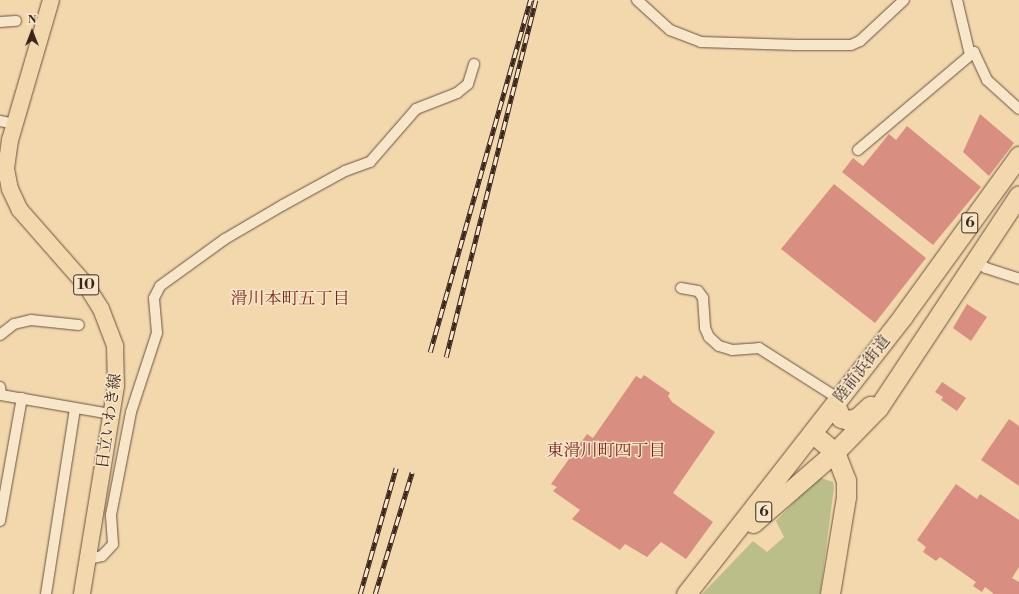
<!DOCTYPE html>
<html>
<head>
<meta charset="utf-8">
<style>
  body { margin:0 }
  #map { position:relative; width:1019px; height:594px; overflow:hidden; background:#f4d8ad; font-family:"Libre Bodoni","Noto Serif JP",serif }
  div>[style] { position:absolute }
  .green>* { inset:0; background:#bcbe89 }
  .building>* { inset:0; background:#d98e82 }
  .roads { filter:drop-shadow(0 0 1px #685241) drop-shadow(0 0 1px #685241) }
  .street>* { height:10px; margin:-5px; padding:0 5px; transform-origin:5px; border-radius:5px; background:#f8e6ca }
  .primary>* { height:16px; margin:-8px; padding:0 8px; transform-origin:8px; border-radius:8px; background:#f4d8ad }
  .highway>* { height:19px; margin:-9.5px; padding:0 9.5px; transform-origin:9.5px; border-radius:9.5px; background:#f4d8ad }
  .rail>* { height:4.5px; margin-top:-2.25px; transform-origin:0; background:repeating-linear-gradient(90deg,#f8e6ca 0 9px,#3a261d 0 18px); box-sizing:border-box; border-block:1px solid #3a261d }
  span { translate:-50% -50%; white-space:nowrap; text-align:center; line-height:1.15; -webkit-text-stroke:3px #f8e6ca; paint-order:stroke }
  .shield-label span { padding:1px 3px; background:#f8e6ca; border:1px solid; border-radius:3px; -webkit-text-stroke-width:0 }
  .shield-label { font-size:15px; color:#3a261d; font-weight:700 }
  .street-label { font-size:16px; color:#3a261d }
  .neighbourhood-label { font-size:17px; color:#7a1f14 }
  .north { position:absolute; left:12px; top:12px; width:40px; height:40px; -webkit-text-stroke:3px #f8e6ca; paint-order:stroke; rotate:0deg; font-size:11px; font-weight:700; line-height:16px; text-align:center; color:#3a261d }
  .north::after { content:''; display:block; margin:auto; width:14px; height:18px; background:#3a261d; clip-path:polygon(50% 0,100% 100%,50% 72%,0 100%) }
</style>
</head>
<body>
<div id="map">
  <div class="green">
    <div style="clip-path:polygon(818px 477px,833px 482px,834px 488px,820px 594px,702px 594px,753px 541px,767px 552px,784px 537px,776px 521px)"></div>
  </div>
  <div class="building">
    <div style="clip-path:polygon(980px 114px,1014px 143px,989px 176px,963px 152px)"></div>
    <div style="clip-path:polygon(907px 126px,981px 187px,933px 245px,842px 172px,853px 158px,863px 166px,889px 134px,896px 140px)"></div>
    <div style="clip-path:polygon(834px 184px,926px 258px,875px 323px,781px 249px)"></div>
    <div style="clip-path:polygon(967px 304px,987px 317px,971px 341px,953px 328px)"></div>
    <div style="clip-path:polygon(644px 375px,670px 393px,668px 396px,672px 402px,715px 432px,673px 493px,713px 522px,686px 559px,661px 542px,647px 557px,625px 544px,620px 550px,572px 519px,580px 510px,553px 491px,557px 487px,551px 484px,587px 434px,593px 438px,636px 376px,641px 379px)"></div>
    <div style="clip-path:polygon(942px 382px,966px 398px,957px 411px,941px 400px,943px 397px,935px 392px)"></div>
    <div style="clip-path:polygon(1009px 419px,1019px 426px,1019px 486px,981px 460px)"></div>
    <div style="clip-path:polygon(956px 484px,977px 499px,980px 494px,1019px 520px,1019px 567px,1012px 578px,1019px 582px,1019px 594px,994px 594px,985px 587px,982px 592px,973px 586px,976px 582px,940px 557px,936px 561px,923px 552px,926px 547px,917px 540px)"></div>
  </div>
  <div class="roads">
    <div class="street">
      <div style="left:637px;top:0;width:45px;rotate:42.3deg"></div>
      <div style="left:670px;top:30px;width:33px;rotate:21deg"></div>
      <div style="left:701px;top:42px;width:95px;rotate:1.8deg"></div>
      <div style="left:796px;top:45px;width:55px"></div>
      <div style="left:851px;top:45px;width:10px;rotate:-24deg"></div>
      <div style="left:860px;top:41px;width:60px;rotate:-43deg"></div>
      <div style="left:957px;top:0;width:57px;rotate:76.7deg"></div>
      <div style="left:0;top:22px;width:16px;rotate:-4deg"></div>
      <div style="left:0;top:121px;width:15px;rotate:11deg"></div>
      <div style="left:858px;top:150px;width:152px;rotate:-40.2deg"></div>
      <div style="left:974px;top:52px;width:31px;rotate:65deg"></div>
      <div style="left:987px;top:80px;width:43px;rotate:42.2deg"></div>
      <div style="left:974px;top:260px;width:14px;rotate:34deg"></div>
      <div style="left:986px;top:268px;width:35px;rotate:18deg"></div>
      <div style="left:681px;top:288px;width:17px;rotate:10deg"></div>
      <div style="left:698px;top:291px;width:9px;rotate:54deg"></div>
      <div style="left:703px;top:298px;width:30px;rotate:86deg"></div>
      <div style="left:705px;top:328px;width:10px;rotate:66deg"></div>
      <div style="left:709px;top:337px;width:13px;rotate:42deg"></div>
      <div style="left:719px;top:346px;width:14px;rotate:17deg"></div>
      <div style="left:732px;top:350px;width:27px;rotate:-4deg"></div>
      <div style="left:759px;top:348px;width:95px;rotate:32.5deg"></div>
      <div style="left:0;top:335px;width:18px;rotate:-38deg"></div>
      <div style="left:14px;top:324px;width:17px;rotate:-13deg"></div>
      <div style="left:31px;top:320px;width:48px;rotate:5.9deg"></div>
      <div style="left:0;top:387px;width:8px;rotate:83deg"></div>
      <div style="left:1px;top:395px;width:112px;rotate:9.8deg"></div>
      <div style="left:0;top:521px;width:125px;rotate:-79.9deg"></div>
      <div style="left:88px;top:559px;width:14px;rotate:-12deg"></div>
      <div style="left:102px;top:556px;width:16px;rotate:-47deg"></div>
      <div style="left:113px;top:544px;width:29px;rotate:-94deg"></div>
      <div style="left:111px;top:515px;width:105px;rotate:-79deg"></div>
      <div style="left:131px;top:412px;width:83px;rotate:-71.8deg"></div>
      <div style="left:157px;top:333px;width:35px;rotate:-95deg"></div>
      <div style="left:154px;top:298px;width:13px;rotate:-63deg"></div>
      <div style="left:160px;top:286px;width:80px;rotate:-35.9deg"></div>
      <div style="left:225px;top:239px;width:67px;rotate:-30.4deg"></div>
      <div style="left:283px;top:205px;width:71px;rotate:-28.7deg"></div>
      <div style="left:345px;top:171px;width:27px;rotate:-20deg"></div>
      <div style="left:370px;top:162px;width:70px;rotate:-49deg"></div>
      <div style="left:416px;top:109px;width:44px;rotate:-21.3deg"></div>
      <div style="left:457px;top:93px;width:14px;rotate:-39deg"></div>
      <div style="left:468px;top:84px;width:21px;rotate:-73deg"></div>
      <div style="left:46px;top:594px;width:188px;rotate:-81.1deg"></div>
    </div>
    <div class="primary">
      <div style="left:51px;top:0;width:146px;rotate:106.3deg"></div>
      <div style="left:10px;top:140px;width:29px;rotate:98deg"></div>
      <div style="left:6px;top:169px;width:20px;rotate:79deg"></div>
      <div style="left:10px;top:189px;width:23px;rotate:65deg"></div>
      <div style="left:20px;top:210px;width:100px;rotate:48.7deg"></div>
      <div style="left:86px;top:285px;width:28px;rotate:58deg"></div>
      <div style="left:101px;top:309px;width:40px;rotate:69deg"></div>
      <div style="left:115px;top:346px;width:40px;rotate:88.6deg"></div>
      <div style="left:116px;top:386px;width:211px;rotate:99.3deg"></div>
    </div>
    <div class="highway">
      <div style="left:835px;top:404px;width:15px;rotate:67deg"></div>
      <div style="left:841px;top:418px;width:8px;rotate:14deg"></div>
      <div style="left:849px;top:420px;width:8px;rotate:-14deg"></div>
      <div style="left:857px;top:418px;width:18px;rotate:-43deg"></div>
      <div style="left:812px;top:433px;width:30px;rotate:40deg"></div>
      <div style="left:835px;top:452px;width:30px;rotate:69deg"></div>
      <div style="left:846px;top:480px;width:17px;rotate:90deg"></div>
      <div style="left:846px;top:497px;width:98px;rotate:99.4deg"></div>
      <div style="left:753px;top:523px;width:108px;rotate:-40.9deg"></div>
      <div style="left:835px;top:452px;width:62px;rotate:-45.7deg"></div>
      <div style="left:878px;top:408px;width:255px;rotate:-56.5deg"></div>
      <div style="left:686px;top:594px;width:353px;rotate:-52deg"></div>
      <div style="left:903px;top:316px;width:198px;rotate:-54.1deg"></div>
    </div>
  </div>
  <div class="rail">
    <div style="left:430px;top:352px;width:366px;rotate:-74.1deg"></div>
    <div style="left:446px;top:357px;width:368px;rotate:-75.9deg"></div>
    <div style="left:360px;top:594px;width:131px;rotate:-74.1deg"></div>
    <div style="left:375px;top:594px;width:127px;rotate:-73.1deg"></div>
  </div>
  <div class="shield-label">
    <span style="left:970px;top:223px">6</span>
    <span style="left:86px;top:285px">10</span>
    <span style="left:764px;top:512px">6</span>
  </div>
  <div class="street-label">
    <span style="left:862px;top:369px;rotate:-52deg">陸前浜街道</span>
    <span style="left:109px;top:421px;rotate:-82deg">日立いわき線</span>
  </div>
  <div class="neighbourhood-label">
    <span style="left:290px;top:300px">滑川本町五丁目</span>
    <span style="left:606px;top:452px">東滑川町四丁目</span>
  </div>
  <div class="north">N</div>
</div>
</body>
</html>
